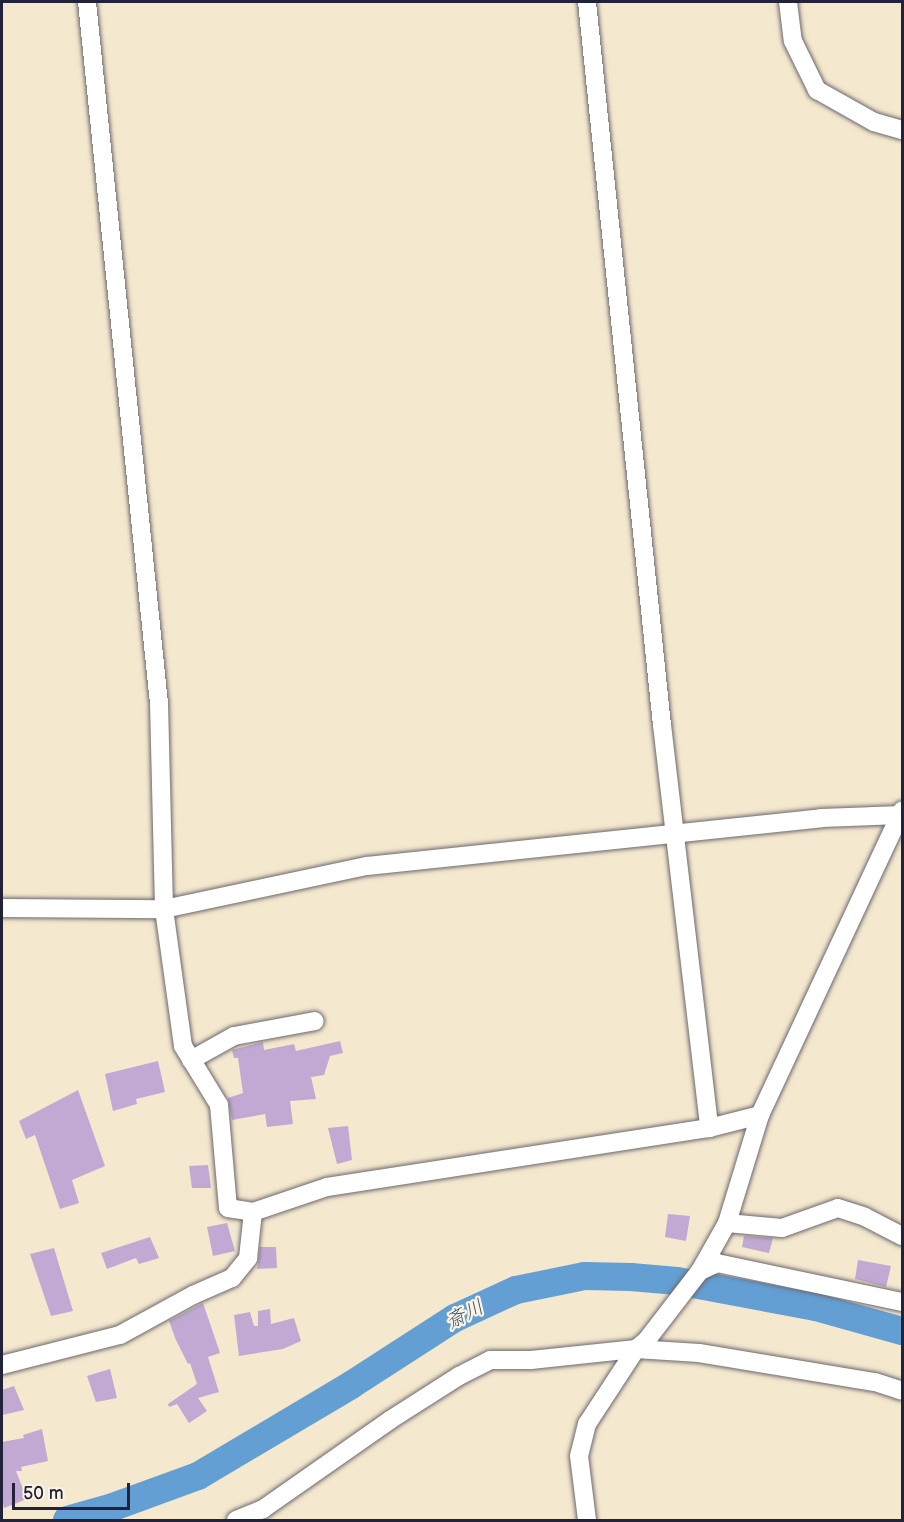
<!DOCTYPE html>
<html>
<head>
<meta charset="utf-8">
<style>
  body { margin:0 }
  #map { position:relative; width:904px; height:1522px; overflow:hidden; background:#f4e8ce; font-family:"Balsamiq Sans","Klee One",sans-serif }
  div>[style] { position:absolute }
  .river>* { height:28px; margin:-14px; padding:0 14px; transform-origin:14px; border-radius:14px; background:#639fd3 }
  .building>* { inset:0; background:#c1a9d4 }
  .roads { filter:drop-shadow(0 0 2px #6c676e) drop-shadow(0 0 2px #6c676e) }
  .minor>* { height:18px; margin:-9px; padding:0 9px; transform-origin:9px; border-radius:9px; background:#fff }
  span { translate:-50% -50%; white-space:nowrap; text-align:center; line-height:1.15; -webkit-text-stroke:4.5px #fcf5e5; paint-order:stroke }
  .water-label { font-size:20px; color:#3c5478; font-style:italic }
  .frame { position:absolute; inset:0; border:3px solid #22223b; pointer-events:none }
  .scale { position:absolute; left:12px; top:1483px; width:118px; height:27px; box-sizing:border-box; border:3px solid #22223b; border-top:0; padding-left:8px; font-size:18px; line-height:21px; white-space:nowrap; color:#22223b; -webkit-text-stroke:4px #fcf5e5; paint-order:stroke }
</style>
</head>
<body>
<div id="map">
  <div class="river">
    <div style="left:67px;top:1520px;width:48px;rotate:-15.8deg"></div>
    <div style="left:113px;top:1507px;width:90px;rotate:-20deg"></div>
    <div style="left:198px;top:1476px;width:178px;rotate:-30.7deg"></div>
    <div style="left:351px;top:1385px;width:124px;rotate:-32.8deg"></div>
    <div style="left:455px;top:1318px;width:67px;rotate:-24.7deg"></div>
    <div style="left:516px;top:1290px;width:70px;rotate:-11.5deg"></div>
    <div style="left:585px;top:1276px;width:46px;rotate:1.2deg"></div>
    <div style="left:631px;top:1277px;width:46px;rotate:5deg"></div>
    <div style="left:677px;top:1281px;width:141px;rotate:10.6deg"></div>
    <div style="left:816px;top:1307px;width:89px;rotate:15.6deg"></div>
  </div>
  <div class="building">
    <div style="clip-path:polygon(340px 1041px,343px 1053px,330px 1056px,324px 1075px,311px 1077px,316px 1099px,290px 1101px,293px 1124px,267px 1127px,265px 1114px,232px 1120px,228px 1098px,243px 1093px,238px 1058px,234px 1058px,232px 1050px,263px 1042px,264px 1050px,294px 1044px,296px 1051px)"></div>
    <div style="clip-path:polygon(158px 1061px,165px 1092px,136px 1099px,137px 1104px,113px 1111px,105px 1074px)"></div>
    <div style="clip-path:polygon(78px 1090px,105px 1166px,72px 1180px,79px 1203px,60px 1209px,35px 1135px,26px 1139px,19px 1121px)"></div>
    <div style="clip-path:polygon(348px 1126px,352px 1160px,337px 1164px,328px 1128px)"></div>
    <div style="clip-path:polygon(208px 1165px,211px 1188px,192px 1188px,189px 1166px)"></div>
    <div style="clip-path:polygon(668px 1214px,690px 1216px,686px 1241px,665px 1237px)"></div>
    <div style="clip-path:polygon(227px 1223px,235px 1251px,213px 1256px,207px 1227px)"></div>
    <div style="clip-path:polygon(744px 1236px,773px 1238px,769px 1253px,742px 1247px)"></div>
    <div style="clip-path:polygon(150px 1237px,159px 1258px,139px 1264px,136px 1258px,107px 1269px,101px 1253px)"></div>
    <div style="clip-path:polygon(260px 1247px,276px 1247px,277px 1268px,257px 1269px)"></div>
    <div style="clip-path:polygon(54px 1248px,73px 1311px,51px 1316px,30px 1254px)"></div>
    <div style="clip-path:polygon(858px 1260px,891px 1266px,886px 1287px,855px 1279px)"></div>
    <div style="clip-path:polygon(203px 1303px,220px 1353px,208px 1357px,219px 1392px,198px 1398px,207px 1411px,189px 1423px,177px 1404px,169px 1407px,168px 1404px,197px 1384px,190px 1363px,188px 1364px,176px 1340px,169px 1321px)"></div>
    <div style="clip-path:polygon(270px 1309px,271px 1324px,294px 1318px,301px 1341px,283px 1349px,239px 1356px,234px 1315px,250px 1312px,254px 1326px,258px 1326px,258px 1311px)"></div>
    <div style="clip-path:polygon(110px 1369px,117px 1398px,96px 1402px,87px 1376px)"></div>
    <div style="clip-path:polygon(14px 1386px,24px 1410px,2px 1415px,2px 1390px)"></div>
    <div style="clip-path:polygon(42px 1429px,48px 1461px,21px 1467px,22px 1471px,16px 1471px,27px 1499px,4px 1508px,2px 1500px,2px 1442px,24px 1438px,23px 1435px)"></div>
  </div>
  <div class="roads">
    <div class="minor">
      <div style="left:87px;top:2px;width:705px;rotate:84.14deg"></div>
      <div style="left:159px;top:703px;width:206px;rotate:88.6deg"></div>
      <div style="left:164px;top:909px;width:138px;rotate:82.1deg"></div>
      <div style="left:183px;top:1046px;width:69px;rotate:58.6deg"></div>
      <div style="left:219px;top:1105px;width:103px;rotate:85deg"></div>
      <div style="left:228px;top:1208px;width:25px;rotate:9deg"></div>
      <div style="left:253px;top:1212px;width:78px;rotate:-18.7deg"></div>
      <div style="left:327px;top:1187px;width:387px;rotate:-8.8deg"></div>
      <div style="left:709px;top:1128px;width:53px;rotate:-14.3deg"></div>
      <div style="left:587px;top:2px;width:727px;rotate:84.08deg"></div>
      <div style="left:662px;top:725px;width:406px;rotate:83.3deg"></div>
      <div style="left:788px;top:2px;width:39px;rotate:83deg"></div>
      <div style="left:793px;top:41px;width:55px;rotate:63.9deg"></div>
      <div style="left:817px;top:90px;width:65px;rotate:29.3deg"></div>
      <div style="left:874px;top:122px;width:29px;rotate:16deg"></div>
      <div style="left:2px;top:908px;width:162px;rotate:0.4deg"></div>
      <div style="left:164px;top:909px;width:208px;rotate:-12deg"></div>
      <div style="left:367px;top:866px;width:457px;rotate:-6deg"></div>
      <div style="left:821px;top:818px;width:81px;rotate:-2.1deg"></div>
      <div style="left:191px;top:1060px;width:49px;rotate:-29.2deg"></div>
      <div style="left:234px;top:1036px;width:82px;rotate:-10.5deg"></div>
      <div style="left:727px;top:1223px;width:55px;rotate:5.2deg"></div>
      <div style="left:782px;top:1228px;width:59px;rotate:-19.7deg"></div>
      <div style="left:838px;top:1208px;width:28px;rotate:18deg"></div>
      <div style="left:865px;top:1217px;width:42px;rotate:27.2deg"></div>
      <div style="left:700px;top:1271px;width:19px;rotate:-25deg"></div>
      <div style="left:717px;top:1263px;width:189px;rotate:11.9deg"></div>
      <div style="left:2px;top:1365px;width:122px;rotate:-14.3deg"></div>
      <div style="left:120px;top:1335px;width:83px;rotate:-28.7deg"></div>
      <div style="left:193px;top:1295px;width:43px;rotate:-23.6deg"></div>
      <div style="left:232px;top:1278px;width:26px;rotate:-51deg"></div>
      <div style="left:248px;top:1258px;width:46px;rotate:-83.8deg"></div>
      <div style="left:236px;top:1520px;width:29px;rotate:-22deg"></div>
      <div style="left:263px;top:1509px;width:155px;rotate:-35deg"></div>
      <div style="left:390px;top:1420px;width:82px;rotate:-32.5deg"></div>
      <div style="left:459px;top:1376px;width:35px;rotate:-27deg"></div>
      <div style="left:490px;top:1360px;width:41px"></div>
      <div style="left:531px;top:1360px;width:106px;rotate:-6deg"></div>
      <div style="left:636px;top:1349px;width:63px;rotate:3.6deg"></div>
      <div style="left:699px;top:1353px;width:178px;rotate:9.4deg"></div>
      <div style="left:875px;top:1382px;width:28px;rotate:18deg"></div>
      <div style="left:587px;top:1520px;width:64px;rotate:-97.1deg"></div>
      <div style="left:579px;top:1456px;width:33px;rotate:-76deg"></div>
      <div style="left:587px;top:1424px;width:90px;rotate:-56.8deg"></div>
      <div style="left:636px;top:1349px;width:13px;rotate:-39deg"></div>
      <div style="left:646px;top:1341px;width:88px;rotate:-52.4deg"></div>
      <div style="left:700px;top:1271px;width:55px;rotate:-60.6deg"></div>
      <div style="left:727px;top:1223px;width:113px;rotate:-73deg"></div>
      <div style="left:760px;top:1115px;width:336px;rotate:-65deg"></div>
    </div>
  </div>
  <div class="water-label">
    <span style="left:465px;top:1315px;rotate:-27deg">斎川</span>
  </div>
  <div class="frame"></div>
  <div class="scale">50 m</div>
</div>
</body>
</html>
